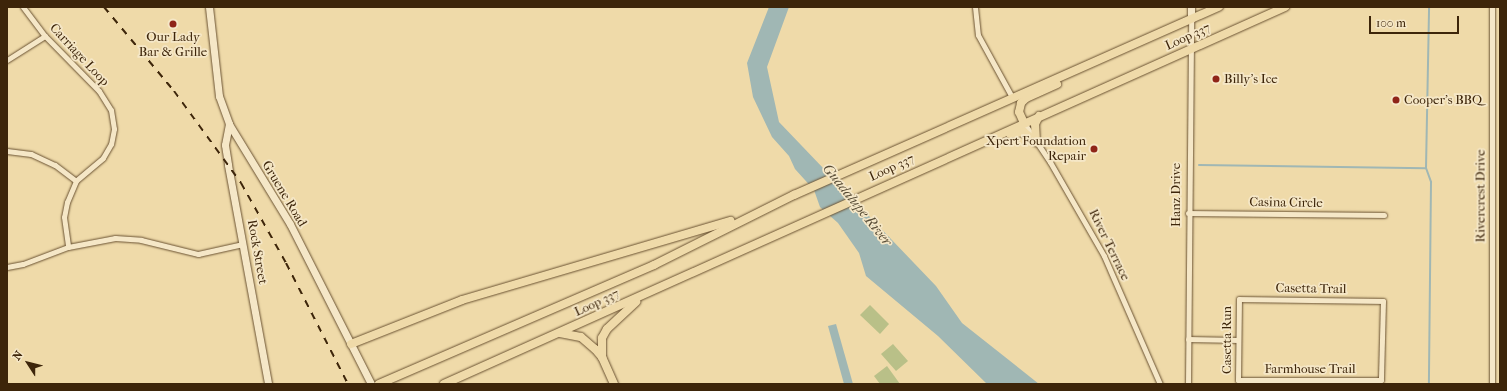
<!DOCTYPE html>
<html>
<head>
<meta charset="utf-8">
<style>
  body { margin:0 }
  #map { position:relative; width:1507px; height:391px; overflow:hidden; background:#efdaa9; font-family:"IM FELL French Canon",serif }
  div>[style] { position:absolute }
  .green>* { inset:0; background:#b9c088 }
  .water>* { inset:0; background:#a0b7b4 }
  .stream>* { height:2px; margin:-1px; padding:0 1px; transform-origin:1px; border-radius:1px; background:#a0b7b4 }
  .roads { filter:drop-shadow(0 0 1px #6a5232) drop-shadow(0 0 1px #6a5232) }
  .street>* { height:5px; margin:-2.5px; padding:0 2.5px; transform-origin:2.5px; border-radius:2.5px; background:#f5e7c7 }
  .secondary>* { height:7px; margin:-3.5px; padding:0 3.5px; transform-origin:3.5px; border-radius:3.5px; background:#f5e7c7 }
  .primary>* { height:8px; margin:-4px; padding:0 4px; transform-origin:4px; border-radius:4px; background:#efdaa9 }
  .rail>* { height:2px; margin-top:-1px; transform-origin:0; background:repeating-linear-gradient(90deg,#3d250a 0 7px,transparent 0 14px) }
  .dots>* { width:11px; height:11px; translate:-50% -50%; box-sizing:border-box; border:2px solid #f5e7c7; border-radius:50% }
  span { translate:-50% -50%; white-space:nowrap; text-align:center; line-height:1.15; -webkit-text-stroke:3.5px #f5e7c7; paint-order:stroke }
  .street-label { font-size:13px; color:#3d250a }
  .poi-label { font-size:13px; color:#3d250a }
  .left { translate:0 -50%; text-align:left }
  .right { translate:-100% -50%; text-align:right }
  .water-label { font-size:14px; color:#564a34; font-style:italic }
  .frame { position:absolute; inset:0; border:8px solid #3d250a; pointer-events:none }
  .north { position:absolute; left:8px; top:343px; width:40px; height:40px; -webkit-text-stroke:3px #f5e7c7; paint-order:stroke; rotate:306deg; font-size:11px; font-weight:700; line-height:16px; text-align:center; color:#3d250a }
  .north::after { content:''; display:block; margin:auto; width:14px; height:18px; background:#3d250a; clip-path:polygon(50% 0,100% 100%,50% 72%,0 100%) }
  .scale { position:absolute; left:1369px; top:16px; width:90px; height:18px; box-sizing:border-box; border:2px solid #3d250a; border-top:0; padding-left:5px; font-size:12px; line-height:14px; white-space:nowrap; color:#3d250a; -webkit-text-stroke:3px #f5e7c7; paint-order:stroke }
</style>
</head>
<body>
<div id="map">
  <div class="green">
    <div style="clip-path:polygon(870px 305px,889px 324px,880px 334px,860px 315px)"></div>
    <div style="clip-path:polygon(893px 344px,908px 361px,896px 371px,881px 354px)"></div>
    <div style="clip-path:polygon(887px 366px,900px 384px,880px 384px,874px 376px)"></div>
  </div>
  <div class="water">
    <div style="clip-path:polygon(769px 7px,789px 7px,767px 67px,779px 122px,936px 286px,962px 323px,1039px 384px,987px 384px,938px 336px,866px 276px,859px 253px,838px 223px,820px 207px,814px 190px,795px 169px,789px 156px,772px 137px,753px 97px,747px 63px)"></div>
    <div style="clip-path:polygon(836px 324px,853px 384px,844px 384px,828px 326px)"></div>
  </div>
  <div class="stream">
    <div style="left:1199px;top:165px;width:227px;rotate:0.8deg"></div>
    <div style="left:1426px;top:168px;width:15px;rotate:70deg"></div>
    <div style="left:1431px;top:182px;width:202px;rotate:90.6deg"></div>
    <div style="left:1426px;top:168px;width:161px;rotate:-88.9deg"></div>
  </div>
  <div class="roads">
    <div class="street">
      <div style="left:23px;top:7px;width:36px;rotate:53deg"></div>
      <div style="left:45px;top:36px;width:77px;rotate:45.5deg"></div>
      <div style="left:99px;top:91px;width:22px;rotate:58deg"></div>
      <div style="left:111px;top:110px;width:19px;rotate:81deg"></div>
      <div style="left:114px;top:129px;width:15px;rotate:101deg"></div>
      <div style="left:111px;top:144px;width:16px;rotate:120deg"></div>
      <div style="left:103px;top:158px;width:35px;rotate:140deg"></div>
      <div style="left:76px;top:181px;width:23px;rotate:113deg"></div>
      <div style="left:67px;top:202px;width:15px;rotate:101deg"></div>
      <div style="left:64px;top:217px;width:30px;rotate:82deg"></div>
      <div style="left:975px;top:7px;width:28px;rotate:84deg"></div>
      <div style="left:978px;top:35px;width:71px;rotate:61.3deg"></div>
      <div style="left:7px;top:60px;width:45px;rotate:-32.3deg"></div>
      <div style="left:1024px;top:123px;width:47px;rotate:56.3deg"></div>
      <div style="left:1050px;top:162px;width:108px;rotate:60.1deg"></div>
      <div style="left:1104px;top:256px;width:140px;rotate:66.4deg"></div>
      <div style="left:7px;top:151px;width:24px;rotate:7deg"></div>
      <div style="left:31px;top:154px;width:26px;rotate:25deg"></div>
      <div style="left:55px;top:165px;width:26px;rotate:37deg"></div>
      <div style="left:1188px;top:213px;width:196px;rotate:0.6deg"></div>
      <div style="left:7px;top:267px;width:16px;rotate:-11deg"></div>
      <div style="left:23px;top:264px;width:48px;rotate:-20.7deg"></div>
      <div style="left:68px;top:247px;width:48px;rotate:-10.8deg"></div>
      <div style="left:115px;top:238px;width:26px;rotate:4deg"></div>
      <div style="left:141px;top:240px;width:59px;rotate:13.8deg"></div>
      <div style="left:198px;top:254px;width:46px;rotate:-12.5deg"></div>
      <div style="left:1239px;top:299px;width:144px;rotate:0.8deg"></div>
      <div style="left:1383px;top:301px;width:79px;rotate:91.5deg"></div>
      <div style="left:1381px;top:380px;width:143px;rotate:180deg"></div>
      <div style="left:1238px;top:380px;width:81px;rotate:-89.3deg"></div>
      <div style="left:1188px;top:339px;width:50px;rotate:1.1deg"></div>
      <div style="left:1188px;top:384px;width:365px;rotate:-89.5deg"></div>
      <div style="left:1492px;top:384px;width:377px;rotate:-90deg"></div>
    </div>
    <div class="secondary">
      <div style="left:209px;top:7px;width:90px;rotate:83.6deg"></div>
      <div style="left:219px;top:96px;width:30px;rotate:70deg"></div>
      <div style="left:229px;top:124px;width:117px;rotate:58.6deg"></div>
      <div style="left:290px;top:224px;width:179px;rotate:63.1deg"></div>
      <div style="left:1191px;top:19px;width:12px;rotate:-90deg"></div>
      <div style="left:229px;top:124px;width:21px;rotate:101deg"></div>
      <div style="left:225px;top:145px;width:20px;rotate:81deg"></div>
      <div style="left:228px;top:165px;width:223px;rotate:79.6deg"></div>
    </div>
    <div class="primary">
      <div style="left:1024px;top:123px;width:12px;rotate:-114deg"></div>
      <div style="left:1019px;top:112px;width:9px;rotate:-77deg"></div>
      <div style="left:1021px;top:103px;width:7px;rotate:-45deg"></div>
      <div style="left:1026px;top:98px;width:34px;rotate:-24deg"></div>
      <div style="left:1010px;top:134px;width:14px;rotate:-8deg"></div>
      <div style="left:1024px;top:132px;width:16px;rotate:40deg"></div>
      <div style="left:1036px;top:142px;width:18px;rotate:-93deg"></div>
      <div style="left:1035px;top:124px;width:9px;rotate:-63deg"></div>
      <div style="left:560px;top:333px;width:21px;rotate:11deg"></div>
      <div style="left:581px;top:337px;width:18px;rotate:41deg"></div>
      <div style="left:595px;top:349px;width:11px;rotate:49deg"></div>
      <div style="left:602px;top:357px;width:30px;rotate:66deg"></div>
      <div style="left:351px;top:344px;width:119px;rotate:-21.6deg"></div>
      <div style="left:462px;top:300px;width:280px;rotate:-16.4deg"></div>
      <div style="left:602px;top:357px;width:19px;rotate:-90deg"></div>
      <div style="left:602px;top:338px;width:10px;rotate:-61deg"></div>
      <div style="left:607px;top:329px;width:40px;rotate:-43deg"></div>
      <div style="left:379px;top:384px;width:300px;rotate:-23.4deg"></div>
      <div style="left:654px;top:265px;width:157px;rotate:-26.6deg"></div>
      <div style="left:794px;top:195px;width:465px;rotate:-23.9deg"></div>
      <div style="left:444px;top:384px;width:922px;rotate:-24.15deg"></div>
    </div>
  </div>
  <div class="rail">
    <div style="left:104px;top:7px;width:109px;rotate:50.2deg"></div>
    <div style="left:174px;top:91px;width:114px;rotate:53.9deg"></div>
    <div style="left:241px;top:183px;width:92px;rotate:60.6deg"></div>
    <div style="left:286px;top:263px;width:136px;rotate:62.9deg"></div>
  </div>
  <div class="dots">
    <div style="left:173px;top:24px;background:#8f2418"></div>
    <div style="left:1216px;top:79px;background:#8f2418"></div>
    <div style="left:1396px;top:100px;background:#8f2418"></div>
    <div style="left:1094px;top:149px;background:#8f2418"></div>
  </div>
  <div class="street-label">
    <span style="left:1188px;top:37px;rotate:-24deg">Loop 337</span>
    <span style="left:79px;top:55px;rotate:47deg">Carriage Loop</span>
    <span style="left:892px;top:168px;rotate:-24deg">Loop 337</span>
    <span style="left:284px;top:194px;rotate:59deg">Gruene Road</span>
    <span style="left:1176px;top:195px;rotate:-90deg">Hanz Drive</span>
    <span style="left:1481px;top:196px;rotate:-90deg">Rivercrest Drive</span>
    <span style="left:1286px;top:203px;rotate:1deg">Casina Circle</span>
    <span style="left:1109px;top:245px;rotate:64deg">River Terrace</span>
    <span style="left:257px;top:252px;rotate:80deg">Rock Street</span>
    <span style="left:1311px;top:289px;rotate:1deg">Casetta Trail</span>
    <span style="left:597px;top:303px;rotate:-25deg">Loop 337</span>
    <span style="left:1227px;top:340px;rotate:-90deg">Casetta Run</span>
    <span style="left:1310px;top:369px">Farmhouse Trail</span>
  </div>
  <div class="poi-label">
    <span style="left:173px;top:45px">Our Lady<br>Bar &amp; Grille</span>
    <span class="left" style="left:1224px;top:79px">Billy's Ice</span>
    <span class="left" style="left:1404px;top:100px">Cooper's BBQ</span>
    <span class="right" style="left:1086px;top:149px">Xpert Foundation<br>Repair</span>
  </div>
  <div class="water-label">
    <span style="left:857px;top:205px;rotate:51deg">Guadalupe River</span>
  </div>
  <div class="frame"></div>
  <div class="north">N</div>
  <div class="scale">100 m</div>
</div>
</body>
</html>
